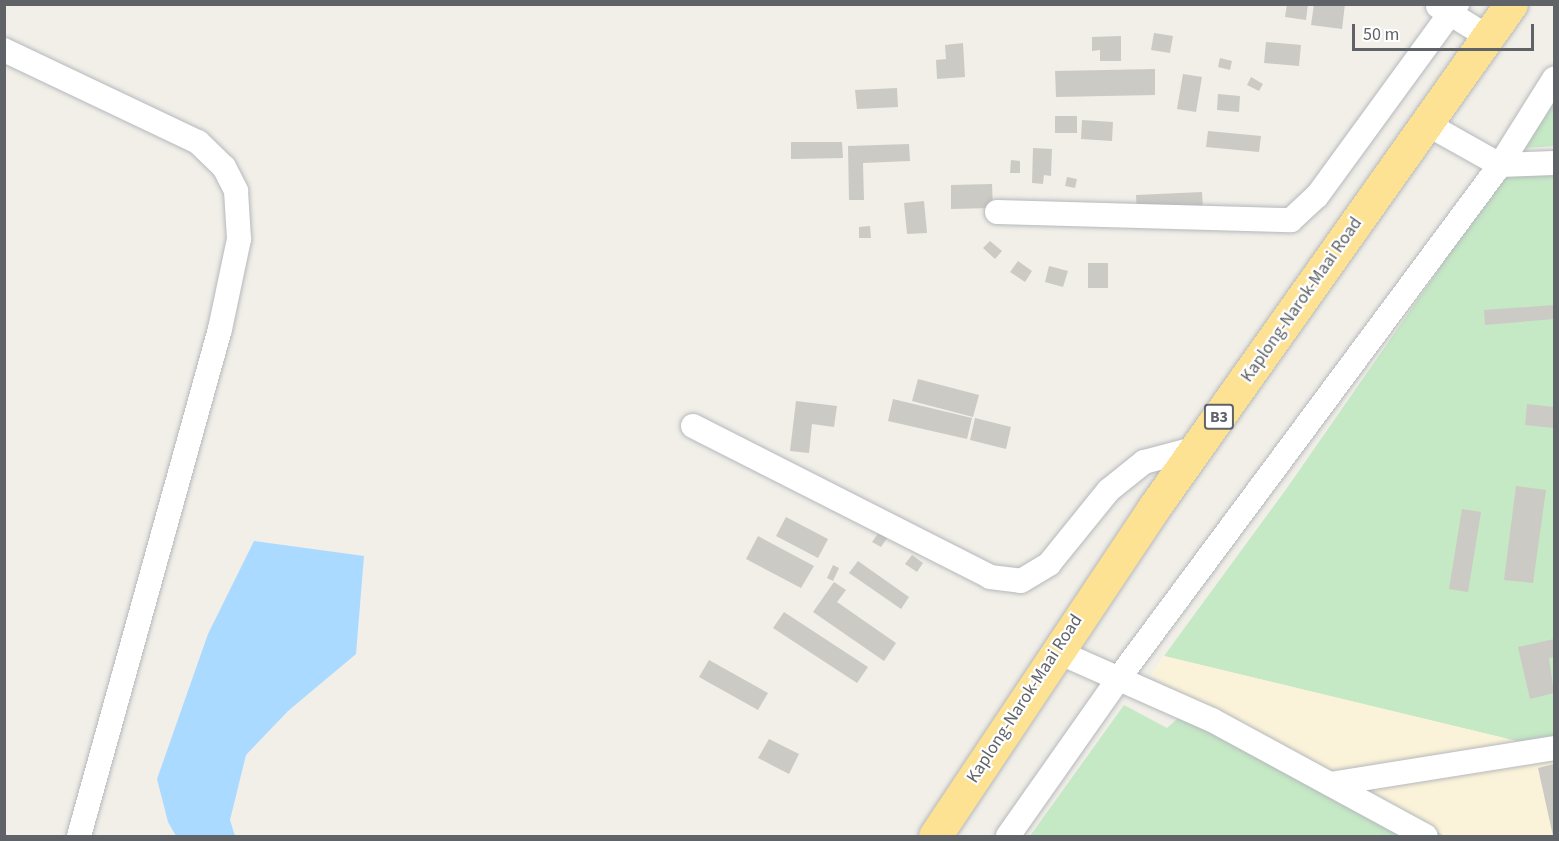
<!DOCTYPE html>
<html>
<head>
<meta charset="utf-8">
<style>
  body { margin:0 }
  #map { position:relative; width:1559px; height:841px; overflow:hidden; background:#f1efe8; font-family:"Source Sans 3",sans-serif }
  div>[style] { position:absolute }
  .green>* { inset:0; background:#c5e8c5 }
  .sand>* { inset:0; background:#fbf3d9 }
  .water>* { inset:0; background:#aadaff }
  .building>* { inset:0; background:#cccac5 }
  .roads { filter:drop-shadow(0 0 2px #b5b8bc) drop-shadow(0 0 2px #b5b8bc) }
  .street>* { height:24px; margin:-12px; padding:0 12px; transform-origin:12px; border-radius:12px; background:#fff }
  .highway>* { height:33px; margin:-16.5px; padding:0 16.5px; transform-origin:16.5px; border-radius:16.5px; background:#fde293 }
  span { translate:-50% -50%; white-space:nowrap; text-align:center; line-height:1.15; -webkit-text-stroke:4.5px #fff; paint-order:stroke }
  .shield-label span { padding:2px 4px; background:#fff; border:2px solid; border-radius:4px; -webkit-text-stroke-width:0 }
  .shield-label { font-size:16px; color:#5f6368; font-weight:700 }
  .street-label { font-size:18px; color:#5f6368 }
  .frame { position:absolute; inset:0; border:6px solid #5f6368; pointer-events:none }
  .scale { position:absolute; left:1352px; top:24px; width:182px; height:27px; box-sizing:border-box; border:3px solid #5f6368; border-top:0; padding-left:8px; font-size:18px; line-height:21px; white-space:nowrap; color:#5f6368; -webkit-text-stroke:4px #fff; paint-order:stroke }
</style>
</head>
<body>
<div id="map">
  <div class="green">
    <div style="clip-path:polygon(1554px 102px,1554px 146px,1525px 148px)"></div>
    <div style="clip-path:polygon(1554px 172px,1554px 750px,1164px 656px,1287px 488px,1505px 174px)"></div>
    <div style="clip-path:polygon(1196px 702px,1445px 836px,1030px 836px,1124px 705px,1167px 728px)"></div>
  </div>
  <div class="sand">
    <div style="clip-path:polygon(1164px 656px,1554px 750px,1554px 836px,1445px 836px,1150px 675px)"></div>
  </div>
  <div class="water">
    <div style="clip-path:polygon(254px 541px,364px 556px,356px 654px,288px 711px,246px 755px,230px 820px,235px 836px,176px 836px,168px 822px,157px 779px,208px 634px)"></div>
  </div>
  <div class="building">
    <div style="clip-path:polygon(1287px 4px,1308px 4px,1306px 20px,1285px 17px)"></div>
    <div style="clip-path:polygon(1314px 4px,1345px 4px,1342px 29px,1311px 25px)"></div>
    <div style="clip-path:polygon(1154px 33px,1173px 36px,1170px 53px,1151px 50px)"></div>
    <div style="clip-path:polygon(1121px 36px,1121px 61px,1100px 61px,1100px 50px,1092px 51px,1092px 37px)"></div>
    <div style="clip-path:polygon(1266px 42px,1301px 45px,1299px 66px,1264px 63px)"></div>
    <div style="clip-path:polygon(963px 43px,965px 77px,937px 79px,936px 60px,946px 59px,945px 45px)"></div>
    <div style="clip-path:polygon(1220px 58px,1232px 61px,1230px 70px,1218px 67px)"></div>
    <div style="clip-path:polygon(1155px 69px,1155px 95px,1056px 97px,1055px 71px)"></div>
    <div style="clip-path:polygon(1183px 74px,1202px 77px,1196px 112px,1177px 109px)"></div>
    <div style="clip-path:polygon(1251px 77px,1263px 84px,1259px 91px,1247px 85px)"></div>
    <div style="clip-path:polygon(897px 88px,898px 107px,857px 109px,855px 90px)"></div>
    <div style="clip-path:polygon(1218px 94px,1240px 96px,1239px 112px,1217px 110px)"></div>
    <div style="clip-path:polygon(1055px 116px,1077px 116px,1077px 133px,1055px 133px)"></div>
    <div style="clip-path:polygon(1082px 120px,1113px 122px,1112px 141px,1081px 139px)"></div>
    <div style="clip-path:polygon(1208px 131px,1261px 136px,1259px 152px,1206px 147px)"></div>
    <div style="clip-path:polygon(791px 142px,842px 142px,843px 158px,791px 159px)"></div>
    <div style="clip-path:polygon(909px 144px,910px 161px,863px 163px,864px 200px,849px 200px,848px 146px)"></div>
    <div style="clip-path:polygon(1033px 148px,1052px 149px,1051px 176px,1044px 175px,1043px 184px,1032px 183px)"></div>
    <div style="clip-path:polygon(1011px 160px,1020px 161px,1020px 173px,1010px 173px)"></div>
    <div style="clip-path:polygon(1067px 177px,1077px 179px,1075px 188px,1065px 186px)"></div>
    <div style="clip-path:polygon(992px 184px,993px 208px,951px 209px,951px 185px)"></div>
    <div style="clip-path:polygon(1202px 192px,1203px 210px,1137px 213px,1136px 195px)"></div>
    <div style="clip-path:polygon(924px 201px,927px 233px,907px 234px,904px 203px)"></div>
    <div style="clip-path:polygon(870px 226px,871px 238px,859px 238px,859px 227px)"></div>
    <div style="clip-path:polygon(990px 241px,1002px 251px,995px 259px,983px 248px)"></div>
    <div style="clip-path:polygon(1018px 261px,1032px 271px,1025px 282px,1010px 272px)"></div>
    <div style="clip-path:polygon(1088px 263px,1108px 263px,1108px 288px,1088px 288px)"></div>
    <div style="clip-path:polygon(1049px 266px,1068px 271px,1063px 287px,1045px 282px)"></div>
    <div style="clip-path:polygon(1554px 305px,1554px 319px,1485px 325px,1484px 310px)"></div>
    <div style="clip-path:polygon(918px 379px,979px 395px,973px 417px,912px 401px)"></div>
    <div style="clip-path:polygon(893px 399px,972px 418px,967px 439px,888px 421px)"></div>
    <div style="clip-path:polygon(796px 401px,837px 406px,834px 427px,812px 424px,809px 453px,790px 451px)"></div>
    <div style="clip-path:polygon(1527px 404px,1554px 407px,1554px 428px,1525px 425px)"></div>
    <div style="clip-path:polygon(975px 418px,1011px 427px,1006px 449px,970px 440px)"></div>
    <div style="clip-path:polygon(1516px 486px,1546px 490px,1533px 583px,1504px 580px)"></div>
    <div style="clip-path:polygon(1462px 509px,1481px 512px,1468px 592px,1449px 589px)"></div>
    <div style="clip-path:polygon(786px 517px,828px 539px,818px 558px,776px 536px)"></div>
    <div style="clip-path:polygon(880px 531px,888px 537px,881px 547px,872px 542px)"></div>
    <div style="clip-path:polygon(758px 536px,814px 566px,801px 588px,746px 559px)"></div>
    <div style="clip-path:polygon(912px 555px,923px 563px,917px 572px,905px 564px)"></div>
    <div style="clip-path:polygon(858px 561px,909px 597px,901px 609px,849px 573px)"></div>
    <div style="clip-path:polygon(833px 565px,839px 568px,833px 581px,827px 578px)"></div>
    <div style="clip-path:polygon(834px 582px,846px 590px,837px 602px,896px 643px,884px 661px,813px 612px)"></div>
    <div style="clip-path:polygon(784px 612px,868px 667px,857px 683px,773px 628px)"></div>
    <div style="clip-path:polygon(1554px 639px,1554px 657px,1549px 658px,1554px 693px,1530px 699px,1518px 647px)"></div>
    <div style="clip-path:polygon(709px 660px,768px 693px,758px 710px,699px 677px)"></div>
    <div style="clip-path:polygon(769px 739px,799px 754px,789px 774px,758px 758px)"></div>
    <div style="clip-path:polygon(1554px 764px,1554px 836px,1553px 836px,1538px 768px)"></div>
  </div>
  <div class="roads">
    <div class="street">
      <div style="left:1438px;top:6px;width:59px;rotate:31.8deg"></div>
      <div style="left:4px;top:50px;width:215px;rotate:25.4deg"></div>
      <div style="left:198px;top:142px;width:36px;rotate:44deg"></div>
      <div style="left:224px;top:167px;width:27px;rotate:63deg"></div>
      <div style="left:236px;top:191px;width:48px;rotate:86.4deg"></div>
      <div style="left:239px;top:239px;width:92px;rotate:101.9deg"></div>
      <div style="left:220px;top:329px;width:526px;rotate:105.54deg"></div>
      <div style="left:1427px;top:124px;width:84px;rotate:29.3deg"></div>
      <div style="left:1500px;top:165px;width:54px;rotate:-2.1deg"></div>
      <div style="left:997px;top:212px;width:294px;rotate:1.6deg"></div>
      <div style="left:1291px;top:220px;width:35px;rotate:-43deg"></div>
      <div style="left:1317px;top:196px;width:238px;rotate:-53.9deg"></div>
      <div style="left:693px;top:426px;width:333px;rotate:26.9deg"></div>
      <div style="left:990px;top:577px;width:31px;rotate:7deg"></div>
      <div style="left:1021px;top:581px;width:33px;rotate:-31deg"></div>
      <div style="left:1049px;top:564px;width:95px;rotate:-51deg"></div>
      <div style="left:1109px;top:490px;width:45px;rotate:-38.7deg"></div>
      <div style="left:1144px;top:462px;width:55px;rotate:-14.8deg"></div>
      <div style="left:1056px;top:651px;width:171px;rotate:23.9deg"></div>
      <div style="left:1212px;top:720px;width:243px;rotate:28.5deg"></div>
      <div style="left:1330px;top:784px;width:227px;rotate:-9.1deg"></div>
      <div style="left:1008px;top:836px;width:193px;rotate:-54.9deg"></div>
      <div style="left:1119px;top:678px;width:639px;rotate:-53.4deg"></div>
      <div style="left:1500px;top:165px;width:102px;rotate:-57.9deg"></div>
    </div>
    <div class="highway">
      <div style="left:935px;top:836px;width:393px;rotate:-56.3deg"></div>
      <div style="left:1153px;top:509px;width:619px;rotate:-54.67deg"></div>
    </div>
  </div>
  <div class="shield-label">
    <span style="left:1219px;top:417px">B3</span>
  </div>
  <div class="street-label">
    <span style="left:1302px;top:300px;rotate:-55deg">Kaplong-Narok-Maai Road</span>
    <span style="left:1025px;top:699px;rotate:-57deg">Kaplong-Narok-Maai Road</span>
  </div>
  <div class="frame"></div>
  <div class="scale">50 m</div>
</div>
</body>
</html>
